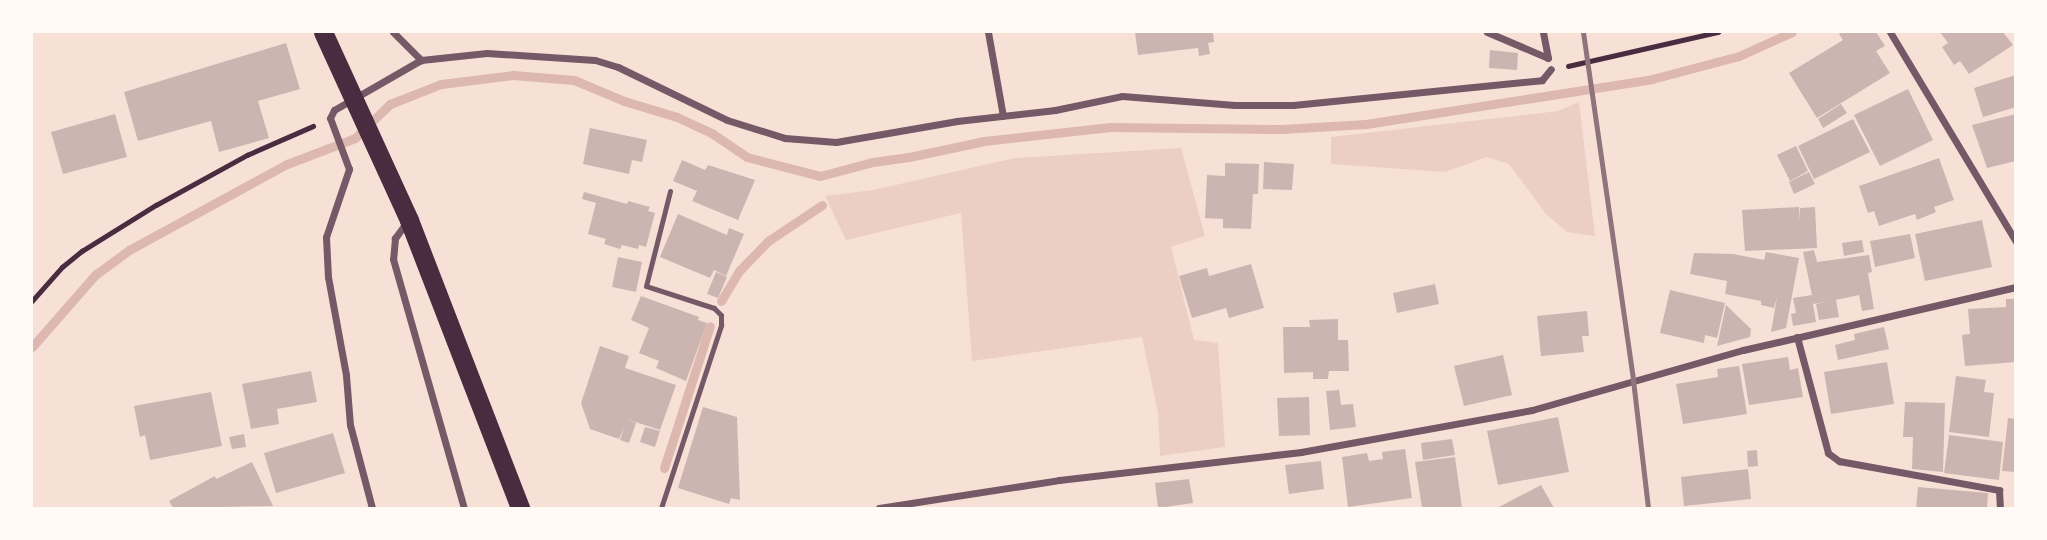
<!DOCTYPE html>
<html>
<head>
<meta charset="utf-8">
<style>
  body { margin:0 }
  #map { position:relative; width:2047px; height:540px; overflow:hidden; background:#f7e1d7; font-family:"Noto Sans",sans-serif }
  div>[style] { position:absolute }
  .green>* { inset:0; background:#ebcfc5 }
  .stream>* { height:9px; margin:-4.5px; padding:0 4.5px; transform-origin:4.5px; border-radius:4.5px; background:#dcb8b0 }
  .building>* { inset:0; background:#ccb4b1 }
  .path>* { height:4.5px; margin:-2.25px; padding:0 2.25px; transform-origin:2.25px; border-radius:2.25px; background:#4a2c40 }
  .service>* { height:5px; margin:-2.5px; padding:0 2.5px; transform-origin:2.5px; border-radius:2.5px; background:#755966 }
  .minor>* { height:7px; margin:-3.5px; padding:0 3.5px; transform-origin:3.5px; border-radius:3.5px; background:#755966 }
  .trunk>* { height:19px; margin:-9.5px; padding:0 9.5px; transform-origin:9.5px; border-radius:9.5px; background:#4a2c40 }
  .rail>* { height:5px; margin:-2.5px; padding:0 2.5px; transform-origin:2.5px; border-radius:2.5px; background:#8f747c }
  span { translate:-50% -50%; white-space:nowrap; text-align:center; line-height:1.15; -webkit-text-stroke:7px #fffaf5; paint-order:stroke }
  .frame { position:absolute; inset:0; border:33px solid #fffaf5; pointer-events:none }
</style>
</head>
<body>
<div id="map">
  <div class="green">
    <div style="clip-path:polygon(1579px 102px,1595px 236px,1567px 232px,1546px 214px,1509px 164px,1487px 157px,1445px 172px,1331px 164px,1331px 137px,1558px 111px)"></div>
    <div style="clip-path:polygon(1181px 148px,1205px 236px,1171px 247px,1194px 340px,1218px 343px,1225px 447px,1160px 456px,1158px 413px,1142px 337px,972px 361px,961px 213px,846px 240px,825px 196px,873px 190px,1015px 158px)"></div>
  </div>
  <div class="stream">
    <div style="left:721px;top:301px;width:35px;rotate:-59deg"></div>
    <div style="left:739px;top:271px;width:42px;rotate:-46deg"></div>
    <div style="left:768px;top:241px;width:65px;rotate:-33.7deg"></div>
    <div style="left:32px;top:347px;width:96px;rotate:-48.8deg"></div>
    <div style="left:95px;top:275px;width:42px;rotate:-36.3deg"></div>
    <div style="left:129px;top:250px;width:180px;rotate:-28.6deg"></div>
    <div style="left:287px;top:164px;width:73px;rotate:-20.9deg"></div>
    <div style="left:355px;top:138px;width:49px;rotate:-44.2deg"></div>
    <div style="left:390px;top:104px;width:55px;rotate:-21.4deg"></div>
    <div style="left:441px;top:84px;width:73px;rotate:-7.1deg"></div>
    <div style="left:513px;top:75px;width:61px;rotate:4.7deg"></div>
    <div style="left:574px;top:80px;width:54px;rotate:22.8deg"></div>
    <div style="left:624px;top:101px;width:55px;rotate:16.8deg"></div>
    <div style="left:677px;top:117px;width:40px;rotate:25deg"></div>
    <div style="left:713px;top:134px;width:41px;rotate:34.1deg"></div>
    <div style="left:747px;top:157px;width:75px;rotate:14.6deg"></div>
    <div style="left:820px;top:176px;width:55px;rotate:-14.8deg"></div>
    <div style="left:873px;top:162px;width:36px;rotate:-8deg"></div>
    <div style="left:909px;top:157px;width:77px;rotate:-12deg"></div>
    <div style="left:984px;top:141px;width:127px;rotate:-6.3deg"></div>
    <div style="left:1110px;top:127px;width:172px;rotate:0.7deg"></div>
    <div style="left:1282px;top:129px;width:84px;rotate:-3.4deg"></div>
    <div style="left:1366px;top:124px;width:290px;rotate:-8.9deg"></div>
    <div style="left:1652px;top:79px;width:90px;rotate:-14.8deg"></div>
    <div style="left:1739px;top:56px;width:58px;rotate:-24.4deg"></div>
    <div style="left:664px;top:468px;width:149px;rotate:-72.1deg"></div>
  </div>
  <div class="building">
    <div style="clip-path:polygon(1135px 32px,1213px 32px,1214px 42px,1208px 43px,1210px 54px,1199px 56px,1198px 48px,1138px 55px)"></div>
    <div style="clip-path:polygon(1842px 32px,1876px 32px,1885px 46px,1876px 51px,1890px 73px,1817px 118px,1789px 73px,1843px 40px,1839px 34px)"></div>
    <div style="clip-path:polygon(1940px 32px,2003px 32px,2013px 45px,1969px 74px,1960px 61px,1954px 65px,1942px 47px,1948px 43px)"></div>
    <div style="clip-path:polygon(286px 43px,300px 89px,258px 101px,269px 138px,219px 152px,211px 121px,138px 141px,124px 92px)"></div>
    <div style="clip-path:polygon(1490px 50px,1518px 53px,1517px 70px,1489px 68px)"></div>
    <div style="clip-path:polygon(2016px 75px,2016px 107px,1983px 117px,1974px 88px)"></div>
    <div style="clip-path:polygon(1908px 89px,1933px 140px,1880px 166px,1854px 115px)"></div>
    <div style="clip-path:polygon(1841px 104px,1847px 113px,1823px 128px,1818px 119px)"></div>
    <div style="clip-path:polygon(115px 114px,127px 157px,63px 174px,51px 132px)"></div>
    <div style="clip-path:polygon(2016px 114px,2016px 161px,1987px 168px,1972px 125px)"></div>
    <div style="clip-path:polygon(1853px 119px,1870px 152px,1814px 179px,1798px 146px)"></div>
    <div style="clip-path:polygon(590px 128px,647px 140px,642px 162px,632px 160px,629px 174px,583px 164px)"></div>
    <div style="clip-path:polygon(1796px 146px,1808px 171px,1790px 181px,1777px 155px)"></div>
    <div style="clip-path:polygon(1939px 158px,1954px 200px,1934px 207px,1936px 212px,1917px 220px,1915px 214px,1879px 226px,1874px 211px,1868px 213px,1859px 186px)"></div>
    <div style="clip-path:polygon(682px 160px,705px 170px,708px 165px,755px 180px,738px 220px,692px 201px,697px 191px,673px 181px)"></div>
    <div style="clip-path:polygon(1264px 162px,1294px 164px,1292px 190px,1263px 189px)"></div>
    <div style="clip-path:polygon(1225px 163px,1259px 164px,1258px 194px,1253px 194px,1251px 229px,1223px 228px,1223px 219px,1205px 218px,1207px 175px,1225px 176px)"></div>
    <div style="clip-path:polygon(1809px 172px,1815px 184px,1794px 194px,1789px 182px)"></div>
    <div style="clip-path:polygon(584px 192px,627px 204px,628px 201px,650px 207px,648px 211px,655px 213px,646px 247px,639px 245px,638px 249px,622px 245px,620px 249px,604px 244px,606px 239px,588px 234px,596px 203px,582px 199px)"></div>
    <div style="clip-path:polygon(1799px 207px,1800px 221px,1800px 208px,1815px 207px,1817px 248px,1745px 251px,1742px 210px)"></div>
    <div style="clip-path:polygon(678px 214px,727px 235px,729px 228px,744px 234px,726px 276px,714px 270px,710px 278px,660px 257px)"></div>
    <div style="clip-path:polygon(1982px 220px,1992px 267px,1925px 281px,1915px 234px)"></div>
    <div style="clip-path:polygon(1910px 234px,1915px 258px,1875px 267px,1870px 241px)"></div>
    <div style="clip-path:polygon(1862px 240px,1864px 252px,1844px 256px,1842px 243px)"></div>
    <div style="clip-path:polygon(1814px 250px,1817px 262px,1869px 255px,1872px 272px,1868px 273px,1874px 309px,1862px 311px,1859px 295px,1836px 300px,1839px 317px,1819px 320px,1816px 304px,1830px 301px,1813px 304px,1816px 322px,1793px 326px,1791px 314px,1796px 313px,1793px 298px,1812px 295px,1803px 252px)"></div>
    <div style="clip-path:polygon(1766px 252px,1799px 258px,1786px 328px,1771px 332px,1777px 297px,1774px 308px,1761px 305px,1761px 301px,1725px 294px,1727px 281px,1690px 274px,1694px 253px,1733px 254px,1764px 260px)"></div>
    <div style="clip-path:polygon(618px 257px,642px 262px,636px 292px,612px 287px)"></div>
    <div style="clip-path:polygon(1251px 264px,1264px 308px,1229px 318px,1226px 308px,1192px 318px,1179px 276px,1207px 268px,1209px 276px)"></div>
    <div style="clip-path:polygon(716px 272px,727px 277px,718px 298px,707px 294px)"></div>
    <div style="clip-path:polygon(1435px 284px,1439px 304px,1397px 313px,1393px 293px)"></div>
    <div style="clip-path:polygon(1670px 290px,1725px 303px,1717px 338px,1705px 335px,1704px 343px,1660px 333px)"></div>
    <div style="clip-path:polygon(641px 296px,699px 317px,698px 320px,707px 323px,686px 381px,656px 368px,659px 361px,639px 353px,649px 328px,631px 320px)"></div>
    <div style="clip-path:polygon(2006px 299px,2016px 299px,2016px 362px,1965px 366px,1962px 335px,1970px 334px,1968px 309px,2006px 307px)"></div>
    <div style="clip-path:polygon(1726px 305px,1751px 329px,1750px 337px,1717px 346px)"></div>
    <div style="clip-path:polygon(1587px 311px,1589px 336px,1582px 336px,1584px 352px,1541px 356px,1537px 316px)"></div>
    <div style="clip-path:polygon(1338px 319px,1338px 340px,1348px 340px,1349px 371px,1329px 371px,1328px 379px,1313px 379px,1313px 372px,1284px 373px,1283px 327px,1310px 327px,1309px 320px)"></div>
    <div style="clip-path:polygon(1884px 327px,1889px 349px,1838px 360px,1835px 345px,1855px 340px,1854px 334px)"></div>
    <div style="clip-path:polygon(600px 346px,629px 356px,625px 368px,676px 385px,660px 430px,626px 419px,636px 423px,629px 443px,620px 440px,624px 428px,619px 439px,590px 429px,581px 403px)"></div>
    <div style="clip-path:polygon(1503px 355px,1512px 395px,1464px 406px,1454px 366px)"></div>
    <div style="clip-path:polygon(1788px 357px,1790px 370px,1798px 368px,1803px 397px,1749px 405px,1742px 364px)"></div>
    <div style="clip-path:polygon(1887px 362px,1894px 404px,1831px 414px,1824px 372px)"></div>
    <div style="clip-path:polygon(1739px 366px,1747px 414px,1683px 424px,1676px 384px,1718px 377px,1717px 369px)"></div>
    <div style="clip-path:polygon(311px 371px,317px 402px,277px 409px,279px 424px,251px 429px,242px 384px)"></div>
    <div style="clip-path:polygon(1956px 376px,1986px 380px,1984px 392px,1994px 393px,1989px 437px,1949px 432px)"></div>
    <div style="clip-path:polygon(1339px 390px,1341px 405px,1353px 404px,1356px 427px,1330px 430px,1326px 391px)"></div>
    <div style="clip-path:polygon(211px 392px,222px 446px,150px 460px,145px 435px,140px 437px,134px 406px)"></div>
    <div style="clip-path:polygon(1309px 397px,1310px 435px,1279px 436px,1277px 398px)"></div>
    <div style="clip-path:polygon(1905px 402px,1945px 403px,1943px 472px,1912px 469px,1913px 437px,1903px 437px)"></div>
    <div style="clip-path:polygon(703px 407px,737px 417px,740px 500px,731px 498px,729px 504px,678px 488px)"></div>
    <div style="clip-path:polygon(1558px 417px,1569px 472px,1498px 485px,1487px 431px)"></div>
    <div style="clip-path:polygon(2008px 418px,2016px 419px,2016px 472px,2002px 471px)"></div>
    <div style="clip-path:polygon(645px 427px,660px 431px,655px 447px,640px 442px)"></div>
    <div style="clip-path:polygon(333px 433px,345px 473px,276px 493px,264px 453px)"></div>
    <div style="clip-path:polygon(244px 434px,246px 447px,232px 449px,229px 437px)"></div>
    <div style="clip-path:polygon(1949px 435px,2003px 442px,1999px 480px,1944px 473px)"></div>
    <div style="clip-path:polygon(1452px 439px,1455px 455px,1423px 460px,1421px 443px)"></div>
    <div style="clip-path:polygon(1405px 449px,1412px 498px,1348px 507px,1342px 457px,1367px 453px,1369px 461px,1383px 459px,1382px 452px)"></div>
    <div style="clip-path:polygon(1757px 450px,1758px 466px,1748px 467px,1747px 451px)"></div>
    <div style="clip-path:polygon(1455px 457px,1462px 508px,1422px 508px,1415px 462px)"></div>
    <div style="clip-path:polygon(1321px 461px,1324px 489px,1289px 494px,1285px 465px)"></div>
    <div style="clip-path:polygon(252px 462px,273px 506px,173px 508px,169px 501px,215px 476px,216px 479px)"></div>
    <div style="clip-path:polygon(1748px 469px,1751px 499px,1684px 506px,1681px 477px)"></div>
    <div style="clip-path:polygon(1189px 479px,1193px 503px,1158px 508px,1155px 483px)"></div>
    <div style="clip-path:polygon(1541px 485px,1554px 508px,1497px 508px)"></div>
    <div style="clip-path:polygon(1918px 487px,1988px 493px,1987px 508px,1916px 508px)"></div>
  </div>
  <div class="path">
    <div style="left:1568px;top:66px;width:154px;rotate:-12.8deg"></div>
    <div style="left:32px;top:301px;width:45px;rotate:-48.6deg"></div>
    <div style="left:62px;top:267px;width:26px;rotate:-39deg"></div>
    <div style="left:82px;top:251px;width:87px;rotate:-31.9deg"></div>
    <div style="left:156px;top:205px;width:104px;rotate:-28.8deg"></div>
    <div style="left:247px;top:155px;width:72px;rotate:-23.7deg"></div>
  </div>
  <div class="service">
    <div style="left:661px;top:508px;width:193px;rotate:-71.8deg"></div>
    <div style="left:721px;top:325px;width:10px;rotate:-90deg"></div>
    <div style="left:721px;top:315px;width:10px;rotate:-135deg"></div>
    <div style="left:714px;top:308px;width:71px;rotate:-162.1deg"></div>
    <div style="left:646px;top:286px;width:98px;rotate:-75.8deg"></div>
  </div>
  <div class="minor">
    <div style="left:393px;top:32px;width:40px;rotate:45deg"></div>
    <div style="left:988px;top:32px;width:85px;rotate:79.9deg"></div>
    <div style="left:1487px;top:32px;width:66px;rotate:23.1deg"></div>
    <div style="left:1548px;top:58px;width:26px;rotate:-101deg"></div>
    <div style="left:1890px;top:32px;width:245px;rotate:59deg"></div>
    <div style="left:406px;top:223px;width:19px;rotate:126deg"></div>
    <div style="left:395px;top:238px;width:21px;rotate:95deg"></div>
    <div style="left:393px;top:259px;width:259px;rotate:74.1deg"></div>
    <div style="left:1797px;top:337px;width:120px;rotate:75deg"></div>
    <div style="left:1828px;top:453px;width:14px;rotate:36deg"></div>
    <div style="left:1839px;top:461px;width:163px;rotate:10.3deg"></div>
    <div style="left:1999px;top:490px;width:18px;rotate:87deg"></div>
    <div style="left:372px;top:508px;width:86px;rotate:-104.8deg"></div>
    <div style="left:350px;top:425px;width:50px;rotate:-94.6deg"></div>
    <div style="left:346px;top:375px;width:100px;rotate:-100.4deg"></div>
    <div style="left:328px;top:277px;width:40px;rotate:-92.9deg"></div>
    <div style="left:326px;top:237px;width:72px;rotate:-71.3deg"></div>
    <div style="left:349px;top:169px;width:54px;rotate:-110.4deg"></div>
    <div style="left:330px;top:118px;width:9px;rotate:-63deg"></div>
    <div style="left:334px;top:110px;width:100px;rotate:-29.9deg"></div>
    <div style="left:421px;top:60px;width:66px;rotate:-6.1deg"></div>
    <div style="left:487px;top:53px;width:108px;rotate:3.7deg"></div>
    <div style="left:595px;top:60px;width:24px;rotate:17deg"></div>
    <div style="left:618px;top:67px;width:121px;rotate:25.9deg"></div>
    <div style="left:727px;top:120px;width:61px;rotate:17.2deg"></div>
    <div style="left:785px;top:138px;width:51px;rotate:4.5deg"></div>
    <div style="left:836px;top:142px;width:123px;rotate:-9.8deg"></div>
    <div style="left:957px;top:121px;width:99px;rotate:-6.4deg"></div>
    <div style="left:1055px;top:110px;width:68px;rotate:-11.8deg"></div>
    <div style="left:1122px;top:96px;width:113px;rotate:4.6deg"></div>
    <div style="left:1235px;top:105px;width:58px"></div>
    <div style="left:1293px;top:105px;width:250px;rotate:-5.7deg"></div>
    <div style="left:1542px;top:80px;width:14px;rotate:-51deg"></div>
    <div style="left:879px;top:508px;width:182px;rotate:-8.8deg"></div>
    <div style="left:1059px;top:480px;width:244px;rotate:-6.6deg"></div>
    <div style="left:1301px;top:452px;width:235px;rotate:-10.3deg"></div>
    <div style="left:1532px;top:410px;width:219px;rotate:-15.9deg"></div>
    <div style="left:1743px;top:350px;width:280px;rotate:-13deg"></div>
  </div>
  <div class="trunk">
    <div style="left:323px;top:32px;width:207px;rotate:65.4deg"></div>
    <div style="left:409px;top:220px;width:309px;rotate:68.9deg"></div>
  </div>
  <div class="rail">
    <div style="left:1583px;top:32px;width:352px;rotate:81.8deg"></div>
    <div style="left:1633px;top:380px;width:129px;rotate:83.3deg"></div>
  </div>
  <div class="frame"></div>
</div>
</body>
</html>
